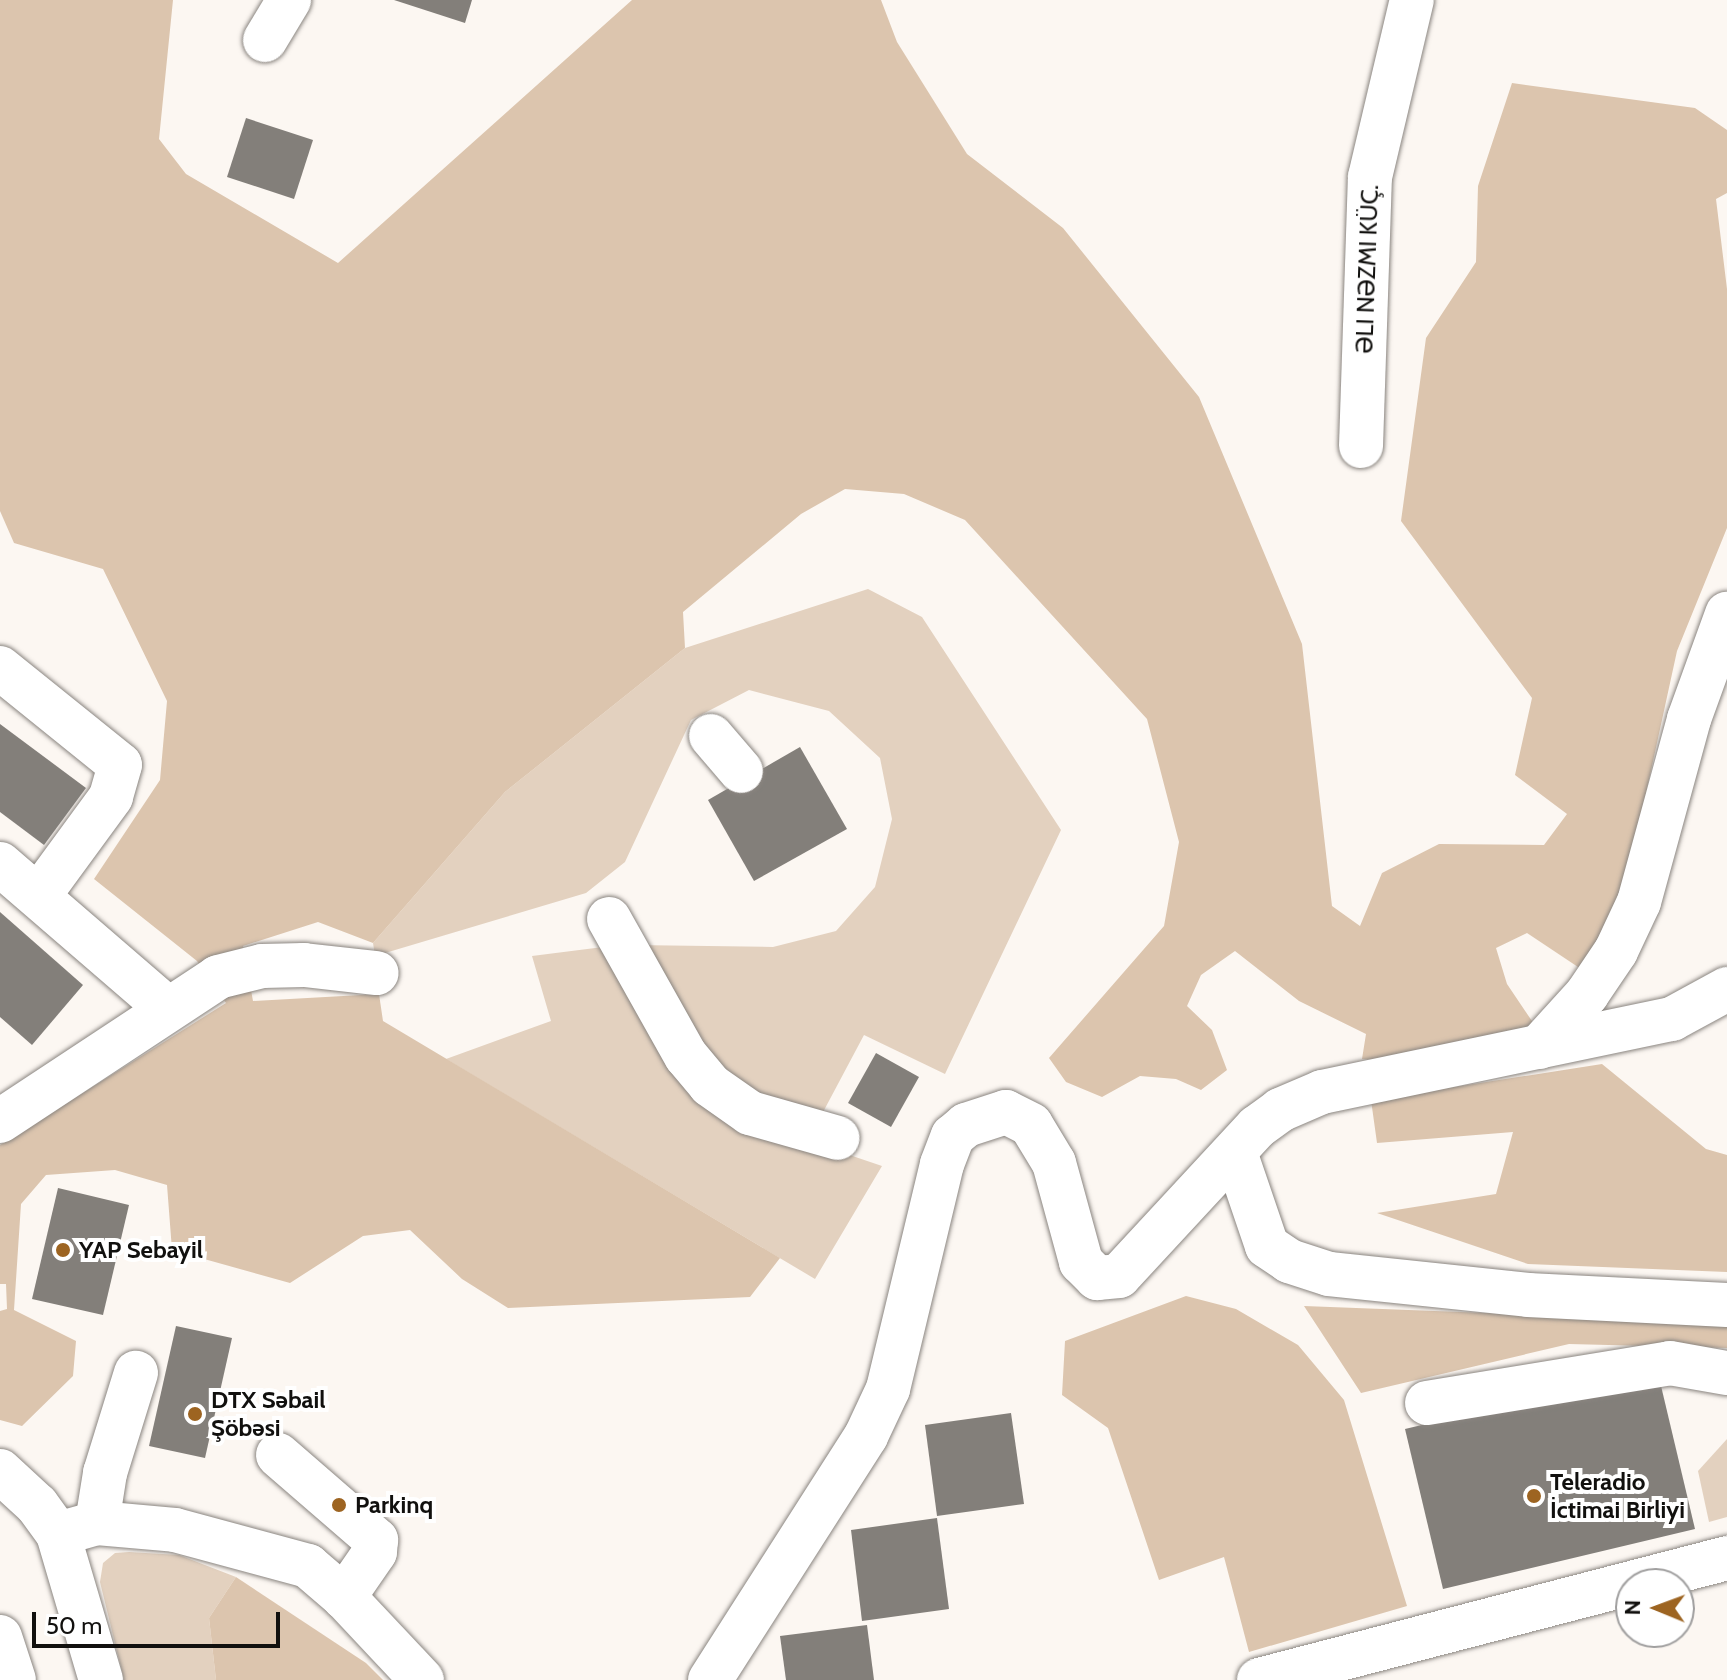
<!DOCTYPE html>
<html>
<head>
<meta charset="utf-8">
<style>
  body { margin:0 }
  #map { position:relative; width:1727px; height:1680px; overflow:hidden; background:#fcf7f2; font-family:Cabin,sans-serif }
  div>[style] { position:absolute }
  .green>* { inset:0; background:#e3d1bf }
  .forest>* { inset:0; background:#dcc5ae }
  .building>* { inset:0; background:#837f7a }
  .roads { filter:drop-shadow(0 0 2px #8a8580) drop-shadow(0 0 2px #8a8580) }
  .minor>* { height:44px; margin:-22px; padding:0 22px; transform-origin:22px; border-radius:22px; background:#fff }
  .dots>* { width:22px; height:22px; translate:-50% -50%; box-sizing:border-box; border:4px solid #fff; border-radius:50% }
  span { translate:-50% -50%; white-space:nowrap; text-align:center; line-height:1.15; -webkit-text-stroke:8px #fff; paint-order:stroke }
  .street-label { font-size:24px; color:#11100e }
  .poi-label { font-size:24px; color:#11100e; font-weight:700 }
  .left { translate:0 -50%; text-align:left }
  .north { position:absolute; left:1615px; top:1568px; width:80px; height:80px; box-sizing:border-box; background:#fff; border:2px solid #a09f9f; border-radius:50%; rotate:271deg; font-size:22px; font-weight:700; line-height:32px; text-align:center; color:#11100e }
  .north::after { content:''; display:block; margin:auto; width:28px; height:36px; background:#9d6421; clip-path:polygon(50% 0,100% 100%,50% 72%,0 100%) }
  .scale { position:absolute; left:32px; top:1612px; width:248px; height:36px; box-sizing:border-box; border:4px solid #11100e; border-top:0; padding-left:10px; font-size:24px; line-height:28px; white-space:nowrap; color:#11100e; -webkit-text-stroke:6px #fff; paint-order:stroke }
</style>
</head>
<body>
<div id="map">
  <div class="green">
    <div style="clip-path:polygon(868px 589px,922px 617px,1061px 830px,945px 1074px,864px 1035px,822px 1114px,759px 1105px,719px 1076px,633px 945px,773px 947px,836px 931px,875px 887px,892px 819px,880px 758px,829px 711px,749px 690px,691px 720px,625px 862px,586px 893px,375px 956px,373px 943px,505px 792px,685px 648px)"></div>
    <div style="clip-path:polygon(603px 947px,698px 1088px,820px 1145px,882px 1166px,815px 1279px,446px 1059px,551px 1021px,532px 956px)"></div>
    <div style="clip-path:polygon(1727px 1439px,1727px 1517px,1709px 1522px,1698px 1471px)"></div>
    <div style="clip-path:polygon(129px 1552px,179px 1555px,236px 1577px,209px 1618px,216px 1680px,124px 1680px,100px 1582px,103px 1563px,115px 1553px)"></div>
  </div>
  <div class="forest">
    <div style="clip-path:polygon(0 0,173px 0,159px 139px,186px 174px,338px 263px,632px 0,881px 0,897px 42px,967px 154px,1063px 228px,1199px 397px,1302px 644px,1332px 906px,1360px 926px,1382px 873px,1439px 844px,1544px 845px,1567px 814px,1515px 775px,1532px 698px,1401px 521px,1426px 338px,1476px 262px,1478px 186px,1512px 83px,1695px 108px,1727px 130px,1727px 193px,1716px 199px,1727px 289px,1727px 528px,1677px 651px,1628px 876px,1587px 973px,1527px 933px,1496px 948px,1507px 984px,1536px 1027px,1387px 1061px,1362px 1059px,1366px 1034px,1299px 1001px,1235px 951px,1201px 975px,1187px 1006px,1212px 1030px,1227px 1070px,1201px 1090px,1176px 1079px,1140px 1076px,1102px 1097px,1066px 1082px,1049px 1058px,1164px 926px,1179px 842px,1147px 719px,965px 520px,904px 494px,845px 489px,801px 514px,683px 612px,685px 648px,505px 792px,373px 943px,318px 922px,243px 946px,253px 1001px,379px 994px,383px 1021px,780px 1258px,750px 1297px,508px 1308px,462px 1279px,410px 1230px,363px 1236px,290px 1283px,172px 1250px,167px 1185px,115px 1170px,46px 1175px,21px 1204px,14px 1310px,76px 1341px,73px 1376px,22px 1426px,0 1420px,0 1311px,7px 1309px,6px 1284px,0 1284px,0 1145px,226px 1003px,197px 961px,94px 879px,160px 780px,167px 701px,103px 569px,14px 543px,0 511px)"></div>
    <div style="clip-path:polygon(1602px 1064px,1706px 1149px,1727px 1155px,1727px 1272px,1528px 1264px,1377px 1213px,1496px 1194px,1513px 1132px,1377px 1143px,1371px 1100px)"></div>
    <div style="clip-path:polygon(1186px 1296px,1236px 1309px,1298px 1345px,1344px 1400px,1407px 1606px,1249px 1652px,1224px 1557px,1159px 1580px,1108px 1428px,1062px 1395px,1065px 1341px)"></div>
    <div style="clip-path:polygon(1304px 1306px,1727px 1322px,1727px 1348px,1569px 1344px,1361px 1393px)"></div>
    <div style="clip-path:polygon(236px 1577px,366px 1663px,383px 1680px,216px 1680px,209px 1618px)"></div>
  </div>
  <div class="building">
    <div style="clip-path:polygon(394px 0,472px 0,465px 23px)"></div>
    <div style="clip-path:polygon(246px 118px,313px 140px,294px 199px,227px 177px)"></div>
    <div style="clip-path:polygon(0 724px,86px 788px,44px 845px,0 812px)"></div>
    <div style="clip-path:polygon(800px 747px,847px 829px,754px 881px,708px 800px)"></div>
    <div style="clip-path:polygon(0 912px,83px 985px,32px 1045px,0 1017px)"></div>
    <div style="clip-path:polygon(876px 1053px,919px 1077px,891px 1127px,848px 1103px)"></div>
    <div style="clip-path:polygon(58px 1188px,129px 1205px,103px 1315px,32px 1299px)"></div>
    <div style="clip-path:polygon(176px 1326px,232px 1338px,205px 1458px,149px 1446px)"></div>
    <div style="clip-path:polygon(1657px 1369px,1695px 1529px,1443px 1589px,1405px 1429px)"></div>
    <div style="clip-path:polygon(1011px 1413px,1024px 1504px,937px 1516px,925px 1425px)"></div>
    <div style="clip-path:polygon(937px 1518px,949px 1609px,862px 1621px,851px 1530px)"></div>
    <div style="clip-path:polygon(867px 1625px,874px 1680px,786px 1680px,780px 1636px)"></div>
  </div>
  <div class="roads">
    <div class="minor">
      <div style="left:265px;top:40px;width:47px;rotate:-59deg"></div>
      <div style="left:1361px;top:446px;width:269px;rotate:-88.1deg"></div>
      <div style="left:1370px;top:177px;width:182px;rotate:-76.7deg"></div>
      <div style="left:0;top:668px;width:154px;rotate:38.9deg"></div>
      <div style="left:120px;top:765px;width:33px;rotate:106deg"></div>
      <div style="left:111px;top:797px;width:120px;rotate:126.2deg"></div>
      <div style="left:711px;top:736px;width:46px;rotate:49.4deg"></div>
      <div style="left:0;top:864px;width:221px;rotate:40.8deg"></div>
      <div style="left:609px;top:919px;width:157px;rotate:60.7deg"></div>
      <div style="left:686px;top:1056px;width:38px;rotate:50deg"></div>
      <div style="left:710px;top:1085px;width:49px;rotate:35deg"></div>
      <div style="left:750px;top:1113px;width:91px;rotate:15.9deg"></div>
      <div style="left:1539px;top:1047px;width:72px;rotate:-47.8deg"></div>
      <div style="left:1587px;top:994px;width:52px;rotate:-56deg"></div>
      <div style="left:1616px;top:951px;width:54px;rotate:-64.9deg"></div>
      <div style="left:1639px;top:902px;width:190px;rotate:-74.7deg"></div>
      <div style="left:1689px;top:719px;width:112px;rotate:-70.1deg"></div>
      <div style="left:0;top:1121px;width:261px;rotate:-33.4deg"></div>
      <div style="left:218px;top:977px;width:45px;rotate:-14deg"></div>
      <div style="left:262px;top:966px;width:42px;rotate:-1.4deg"></div>
      <div style="left:304px;top:965px;width:73px;rotate:6.3deg"></div>
      <div style="left:1235px;top:1152px;width:99px;rotate:71.2deg"></div>
      <div style="left:1267px;top:1246px;width:27px;rotate:34deg"></div>
      <div style="left:1289px;top:1261px;width:42px;rotate:18deg"></div>
      <div style="left:1329px;top:1274px;width:200px;rotate:6deg"></div>
      <div style="left:1528px;top:1295px;width:199px;rotate:2.9deg"></div>
      <div style="left:1427px;top:1403px;width:246px;rotate:-9.3deg"></div>
      <div style="left:1670px;top:1363px;width:58px;rotate:10deg"></div>
      <div style="left:278px;top:1455px;width:130px;rotate:40.9deg"></div>
      <div style="left:376px;top:1540px;width:12px;rotate:95deg"></div>
      <div style="left:375px;top:1552px;width:55px;rotate:124.6deg"></div>
      <div style="left:0;top:1471px;width:50px;rotate:42.6deg"></div>
      <div style="left:37px;top:1505px;width:36px;rotate:54deg"></div>
      <div style="left:58px;top:1534px;width:152px;rotate:73.6deg"></div>
      <div style="left:97px;top:1523px;width:51px;rotate:-80.9deg"></div>
      <div style="left:105px;top:1473px;width:105px;rotate:-72.8deg"></div>
      <div style="left:58px;top:1534px;width:41px;rotate:-15.8deg"></div>
      <div style="left:97px;top:1523px;width:78px;rotate:5.1deg"></div>
      <div style="left:175px;top:1530px;width:138px;rotate:15.1deg"></div>
      <div style="left:308px;top:1566px;width:48px;rotate:40.7deg"></div>
      <div style="left:344px;top:1597px;width:114px;rotate:46.8deg"></div>
      <div style="left:0;top:1637px;width:45px;rotate:72deg"></div>
      <div style="left:710px;top:1680px;width:290px;rotate:-57.4deg"></div>
      <div style="left:866px;top:1436px;width:52px;rotate:-64.9deg"></div>
      <div style="left:888px;top:1389px;width:231px;rotate:-76.5deg"></div>
      <div style="left:942px;top:1164px;width:30px;rotate:-69deg"></div>
      <div style="left:953px;top:1136px;width:17px;rotate:-40deg"></div>
      <div style="left:966px;top:1125px;width:42px;rotate:-18deg"></div>
      <div style="left:1006px;top:1112px;width:28px;rotate:27deg"></div>
      <div style="left:1031px;top:1125px;width:44px;rotate:58.8deg"></div>
      <div style="left:1054px;top:1163px;width:103px;rotate:74.7deg"></div>
      <div style="left:1081px;top:1262px;width:23px;rotate:45deg"></div>
      <div style="left:1097px;top:1278px;width:22px;rotate:-5deg"></div>
      <div style="left:1119px;top:1276px;width:203px;rotate:-47.2deg"></div>
      <div style="left:1257px;top:1127px;width:29px;rotate:-36deg"></div>
      <div style="left:1280px;top:1110px;width:46px;rotate:-23.2deg"></div>
      <div style="left:1322px;top:1092px;width:358px;rotate:-11.8deg"></div>
      <div style="left:1672px;top:1019px;width:63px;rotate:-28.6deg"></div>
      <div style="left:1259px;top:1680px;width:484px;rotate:-14.6deg"></div>
    </div>
  </div>
  <div class="dots">
    <div style="left:63px;top:1250px;background:#9d6421"></div>
    <div style="left:195px;top:1414px;background:#9d6421"></div>
    <div style="left:1534px;top:1496px;background:#9d6421"></div>
    <div style="left:339px;top:1505px;background:#9d6421"></div>
  </div>
  <div class="street-label">
    <span style="left:1367px;top:269px;rotate:-88deg">ƏLI NƏZMI KÜÇ.</span>
  </div>
  <div class="poi-label">
    <span class="left" style="left:79px;top:1250px">YAP Sebayil</span>
    <span class="left" style="left:211px;top:1414px">DTX Səbail<br>Şöbəsi</span>
    <span class="left" style="left:1550px;top:1496px">Teleradio<br>İctimai Birliyi</span>
    <span class="left" style="left:355px;top:1505px">Parkinq</span>
  </div>
  <div class="north">N</div>
  <div class="scale">50 m</div>
</div>
</body>
</html>
